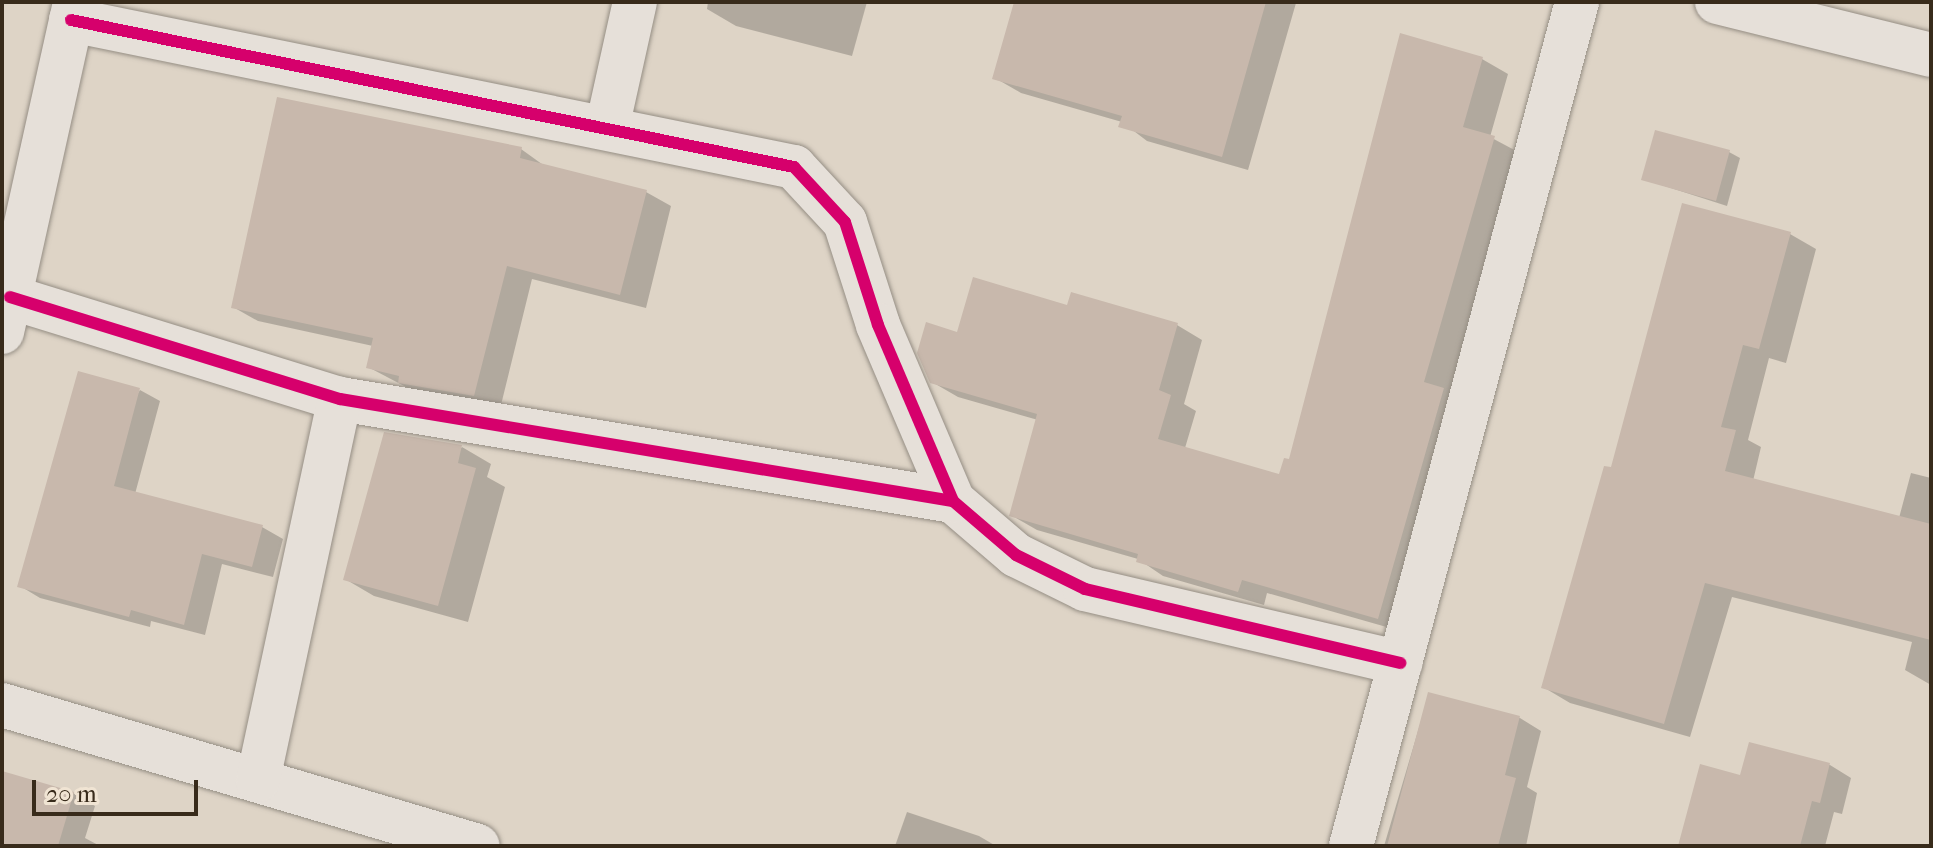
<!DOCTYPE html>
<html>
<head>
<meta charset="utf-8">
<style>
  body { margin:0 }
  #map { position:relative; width:1933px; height:848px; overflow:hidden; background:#ded4c6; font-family:"IM FELL French Canon",serif }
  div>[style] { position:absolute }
  .shadow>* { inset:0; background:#0003 }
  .building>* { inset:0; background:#c8b8ac }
  .roads { filter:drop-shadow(0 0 2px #958e84) drop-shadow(0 0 2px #958e84) }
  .minor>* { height:44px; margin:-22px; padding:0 22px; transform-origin:22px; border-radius:22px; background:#e6e0d9 }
  .tertiary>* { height:44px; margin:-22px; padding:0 22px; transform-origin:22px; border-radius:22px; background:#e6e0d9 }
  .cycleway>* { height:12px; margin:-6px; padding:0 6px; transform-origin:6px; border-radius:6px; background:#d6006c }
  span { translate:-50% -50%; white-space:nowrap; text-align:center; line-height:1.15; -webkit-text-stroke:6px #f0e4d3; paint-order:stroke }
  .frame { position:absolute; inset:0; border:4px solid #382b1b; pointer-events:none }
  .scale { position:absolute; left:32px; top:780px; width:166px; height:36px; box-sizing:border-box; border:4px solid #382b1b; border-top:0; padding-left:10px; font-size:24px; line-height:28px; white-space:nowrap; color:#382b1b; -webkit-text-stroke:6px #f0e4d3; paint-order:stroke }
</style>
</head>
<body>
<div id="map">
  <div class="shadow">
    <div style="clip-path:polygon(708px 2px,867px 2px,852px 56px,736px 26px,707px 9px)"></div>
    <div style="clip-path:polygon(1016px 2px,1296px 3px,1248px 170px,1147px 141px,1122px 122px,1021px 93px,995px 78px)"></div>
    <div style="clip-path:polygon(1482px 59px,1508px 74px,1490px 137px,1520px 153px,1404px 632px,1267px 593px,1264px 605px,1163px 576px,1138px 559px,1037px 530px,1011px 515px,1038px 420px,958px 397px,932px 382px,958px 335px,1068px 307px,1177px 325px,1202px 340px,1184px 404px,1196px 411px,1185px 448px,1281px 477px)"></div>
    <div style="clip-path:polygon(521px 149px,546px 167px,646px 192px,671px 206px,646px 308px,532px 279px,500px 409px,425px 397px,368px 367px,373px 346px,258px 321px,233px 307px)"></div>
    <div style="clip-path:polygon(1729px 152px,1740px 158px,1727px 206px,1643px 179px)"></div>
    <div style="clip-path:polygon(1790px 234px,1816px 249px,1786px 363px,1769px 358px,1748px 440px,1761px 447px,1753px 481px,1899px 518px,1911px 473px,1931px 478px,1931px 685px,1905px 670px,1912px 642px,1732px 597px,1690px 737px,1570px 703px,1543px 687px,1612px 470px)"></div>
    <div style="clip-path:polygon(140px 390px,160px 401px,135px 494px,262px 527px,283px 539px,273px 577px,222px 564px,205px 635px,151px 621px,150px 627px,40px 598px,20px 586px)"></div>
    <div style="clip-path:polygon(462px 447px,491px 464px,487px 477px,505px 487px,468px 622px,374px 596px,345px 579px)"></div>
    <div style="clip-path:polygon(1429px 694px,1520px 718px,1541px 731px,1527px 787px,1537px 793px,1526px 846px,1384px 846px)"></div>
    <div style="clip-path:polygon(1750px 744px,1830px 765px,1851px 778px,1842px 814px,1834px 812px,1825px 846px,1680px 846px,1742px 778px)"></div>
    <div style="clip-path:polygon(2px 783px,73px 793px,95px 806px,85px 838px,100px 846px,2px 846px)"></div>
    <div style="clip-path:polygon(907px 812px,979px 836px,996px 846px,895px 846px)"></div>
  </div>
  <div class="building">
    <div style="clip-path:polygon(1014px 2px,1266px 2px,1222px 157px,1118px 127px,1122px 116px,992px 79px)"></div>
    <div style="clip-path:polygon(1400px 33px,1483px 57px,1463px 127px,1495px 136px,1424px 382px,1444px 388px,1378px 619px,1242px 580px,1238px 592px,1136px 562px,1138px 554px,1009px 516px,1037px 414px,930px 383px,917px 353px,926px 322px,957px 332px,973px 277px,1067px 305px,1071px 292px,1178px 323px,1159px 390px,1171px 395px,1158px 439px,1279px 474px,1284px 458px,1289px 459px)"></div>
    <div style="clip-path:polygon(277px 97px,522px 147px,520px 158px,647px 190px,620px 295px,507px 266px,474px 396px,398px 383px,399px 376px,366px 368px,373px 338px,231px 308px)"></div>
    <div style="clip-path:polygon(1655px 130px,1730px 150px,1716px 201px,1641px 180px)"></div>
    <div style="clip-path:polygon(1682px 203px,1791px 232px,1759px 349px,1743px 345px,1721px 427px,1736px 430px,1725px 471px,1931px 524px,1931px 640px,1705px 583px,1664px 724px,1541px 688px,1604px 466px,1611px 467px)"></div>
    <div style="clip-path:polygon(78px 371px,140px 388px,114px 486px,263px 525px,252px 567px,202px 554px,184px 625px,131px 610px,129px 617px,17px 587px)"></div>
    <div style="clip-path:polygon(384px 432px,462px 445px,458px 463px,476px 468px,438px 606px,343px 580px)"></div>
    <div style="clip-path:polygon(1428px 692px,1520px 716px,1505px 775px,1516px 778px,1498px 846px,1387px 846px)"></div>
    <div style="clip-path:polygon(1749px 742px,1830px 763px,1820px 803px,1812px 801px,1800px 846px,1678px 846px,1700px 764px,1740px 775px)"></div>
    <div style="clip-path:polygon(2px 771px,74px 792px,58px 846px,2px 846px)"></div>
  </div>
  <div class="roads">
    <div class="minor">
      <div style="left:71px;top:20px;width:738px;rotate:11.49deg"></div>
      <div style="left:794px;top:167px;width:75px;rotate:47.2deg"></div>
      <div style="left:845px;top:222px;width:108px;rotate:72.2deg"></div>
      <div style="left:878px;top:325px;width:191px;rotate:66.9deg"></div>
      <div style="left:953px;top:501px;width:83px;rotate:40.6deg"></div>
      <div style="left:1016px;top:555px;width:77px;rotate:26.2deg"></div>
      <div style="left:1085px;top:589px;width:324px;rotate:13.2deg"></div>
      <div style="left:607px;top:128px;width:129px;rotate:-77.5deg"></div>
      <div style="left:10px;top:297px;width:345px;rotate:17.2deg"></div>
      <div style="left:340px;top:399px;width:621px;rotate:9.45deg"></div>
      <div style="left:2px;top:332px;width:338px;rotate:-77.5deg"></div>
      <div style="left:2px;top:705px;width:496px;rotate:16.5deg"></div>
      <div style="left:258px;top:780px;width:390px;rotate:-77.9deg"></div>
      <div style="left:1351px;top:846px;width:874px;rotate:-75.01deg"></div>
    </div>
    <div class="tertiary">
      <div style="left:1717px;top:2px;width:220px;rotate:13.9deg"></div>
    </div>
  </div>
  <div class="cycleway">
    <div style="left:71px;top:20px;width:738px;rotate:11.49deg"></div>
    <div style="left:794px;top:167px;width:75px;rotate:47.2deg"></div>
    <div style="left:845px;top:222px;width:108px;rotate:72.2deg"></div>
    <div style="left:878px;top:325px;width:191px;rotate:66.9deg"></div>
    <div style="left:953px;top:501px;width:83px;rotate:40.6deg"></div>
    <div style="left:1016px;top:555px;width:77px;rotate:26.2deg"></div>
    <div style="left:1085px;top:589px;width:324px;rotate:13.2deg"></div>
    <div style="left:10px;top:297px;width:345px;rotate:17.2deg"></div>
    <div style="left:340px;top:399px;width:621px;rotate:9.45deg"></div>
  </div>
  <div class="frame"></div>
  <div class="scale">20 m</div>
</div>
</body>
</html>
